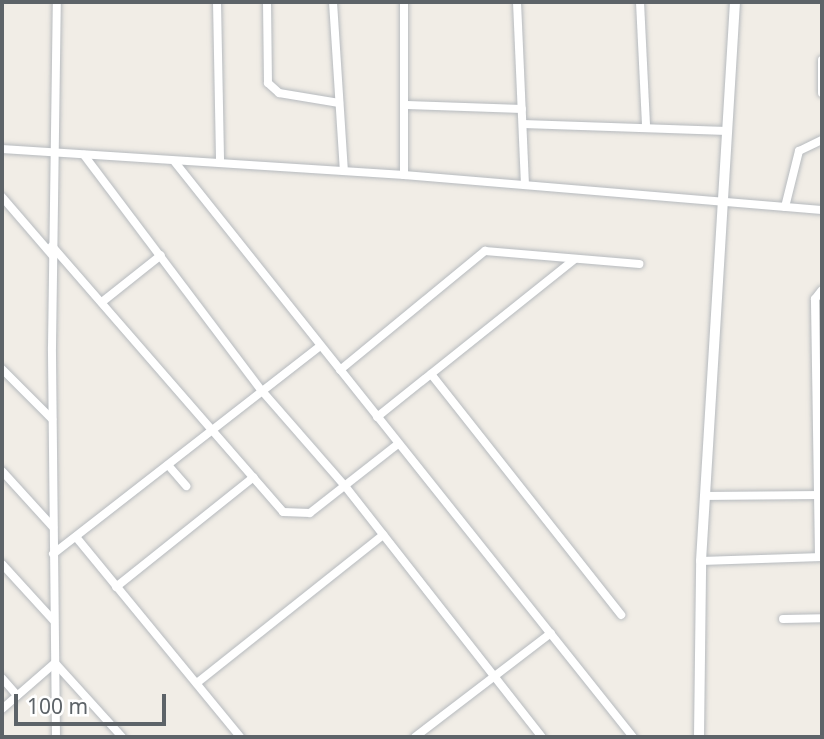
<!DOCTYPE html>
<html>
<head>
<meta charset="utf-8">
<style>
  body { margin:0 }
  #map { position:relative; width:824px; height:739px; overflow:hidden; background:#f1ede6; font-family:"Noto Sans",sans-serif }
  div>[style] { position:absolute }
  .roads { filter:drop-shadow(0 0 2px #b6babe) drop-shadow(0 0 2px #b6babe) }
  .minor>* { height:8px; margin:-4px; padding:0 4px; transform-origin:4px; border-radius:4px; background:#fff }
  .tertiary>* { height:10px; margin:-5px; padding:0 5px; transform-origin:5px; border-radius:5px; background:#fff }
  span { translate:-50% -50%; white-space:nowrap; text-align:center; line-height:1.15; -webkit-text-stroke:7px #fff; paint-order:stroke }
  .frame { position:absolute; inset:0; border:4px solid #5d6368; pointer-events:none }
  .scale { position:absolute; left:14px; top:694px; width:152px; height:32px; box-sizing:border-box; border:4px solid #5d6368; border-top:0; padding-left:9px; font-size:21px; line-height:24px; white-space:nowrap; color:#5d6368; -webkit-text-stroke:5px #fff; paint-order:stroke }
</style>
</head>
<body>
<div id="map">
  <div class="roads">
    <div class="minor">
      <div style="left:217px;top:2px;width:161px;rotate:88.9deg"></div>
      <div style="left:267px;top:2px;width:81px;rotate:89.3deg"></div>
      <div style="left:268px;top:83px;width:15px;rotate:42deg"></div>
      <div style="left:279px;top:93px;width:61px;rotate:9.5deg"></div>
      <div style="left:333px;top:2px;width:169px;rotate:86.3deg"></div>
      <div style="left:404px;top:2px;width:173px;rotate:90deg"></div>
      <div style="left:517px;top:2px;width:183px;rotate:87.5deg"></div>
      <div style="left:640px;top:2px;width:123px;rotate:87.2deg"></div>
      <div style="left:822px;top:60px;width:33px;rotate:90deg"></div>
      <div style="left:407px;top:105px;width:115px;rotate:2deg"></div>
      <div style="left:523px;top:124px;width:204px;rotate:2deg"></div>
      <div style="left:2px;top:149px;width:403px;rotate:3.7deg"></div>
      <div style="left:404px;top:175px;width:419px;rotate:4.8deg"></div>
      <div style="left:84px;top:155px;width:296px;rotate:53deg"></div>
      <div style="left:262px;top:391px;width:126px;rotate:48.9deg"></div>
      <div style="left:345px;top:486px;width:319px;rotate:51.9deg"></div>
      <div style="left:174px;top:161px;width:737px;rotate:51.45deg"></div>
      <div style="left:2px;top:197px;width:77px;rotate:49.2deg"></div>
      <div style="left:785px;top:207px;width:58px;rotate:-76deg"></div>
      <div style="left:799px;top:151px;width:25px;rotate:-26deg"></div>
      <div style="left:52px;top:246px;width:352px;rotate:49deg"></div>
      <div style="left:283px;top:512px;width:27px;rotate:2deg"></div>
      <div style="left:310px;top:513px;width:112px;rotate:-38.1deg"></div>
      <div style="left:102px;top:302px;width:75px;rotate:-38.5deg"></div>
      <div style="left:2px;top:369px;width:71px;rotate:45deg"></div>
      <div style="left:340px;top:370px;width:188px;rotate:-39.4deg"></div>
      <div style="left:485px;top:251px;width:155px;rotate:4.8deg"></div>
      <div style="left:431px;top:374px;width:307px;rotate:51.7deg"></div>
      <div style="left:377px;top:417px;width:253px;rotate:-38.6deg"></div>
      <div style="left:168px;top:465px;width:28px;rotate:49deg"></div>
      <div style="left:2px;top:471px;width:76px;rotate:47.7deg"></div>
      <div style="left:705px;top:496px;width:113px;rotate:-0.5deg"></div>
      <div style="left:76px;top:537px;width:259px;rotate:50.6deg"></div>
      <div style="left:53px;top:554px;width:338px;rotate:-37.9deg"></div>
      <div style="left:819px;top:557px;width:258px;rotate:-90.9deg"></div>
      <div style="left:815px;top:299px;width:11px;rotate:-52deg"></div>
      <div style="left:701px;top:561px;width:121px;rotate:-1.9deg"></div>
      <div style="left:2px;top:564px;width:77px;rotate:47.6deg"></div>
      <div style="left:116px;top:587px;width:176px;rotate:-38.6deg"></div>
      <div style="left:783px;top:619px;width:39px;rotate:-1deg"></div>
      <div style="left:2px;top:678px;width:23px;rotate:49deg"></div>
      <div style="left:197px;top:683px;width:238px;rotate:-38.5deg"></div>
      <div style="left:2px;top:709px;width:70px;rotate:-41deg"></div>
      <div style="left:55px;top:663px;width:100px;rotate:47.8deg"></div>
      <div style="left:56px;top:737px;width:390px;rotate:-90.6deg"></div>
      <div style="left:52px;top:347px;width:345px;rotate:-89.2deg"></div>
      <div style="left:415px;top:737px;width:171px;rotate:-37.4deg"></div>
    </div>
    <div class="tertiary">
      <div style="left:699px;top:737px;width:176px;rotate:-89.3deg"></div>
      <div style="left:701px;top:561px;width:560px;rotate:-86.52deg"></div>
    </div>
  </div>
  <div class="frame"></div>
  <div class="scale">100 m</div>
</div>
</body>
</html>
